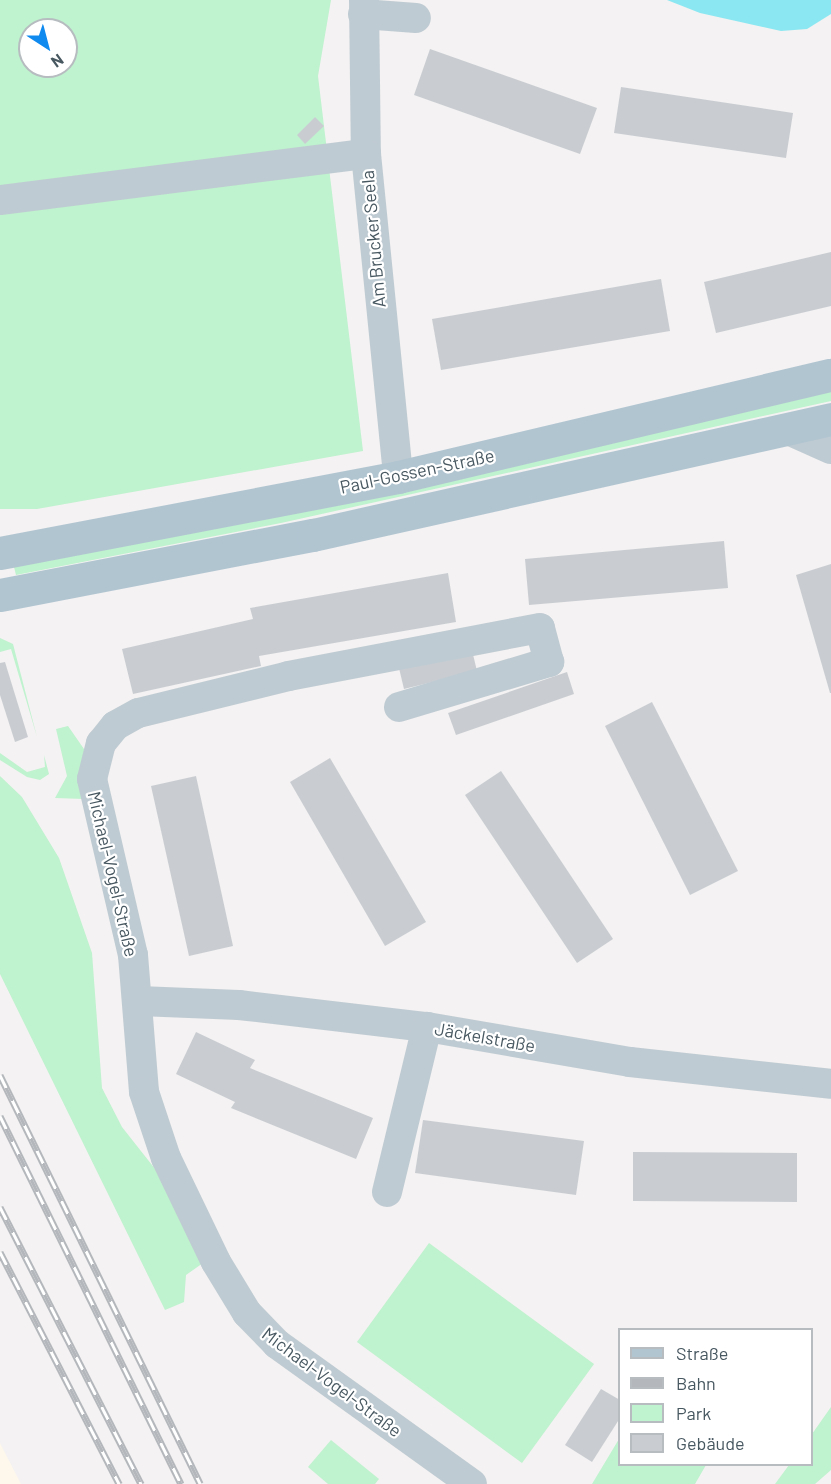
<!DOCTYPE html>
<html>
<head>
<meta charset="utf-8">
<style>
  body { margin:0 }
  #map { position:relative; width:831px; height:1484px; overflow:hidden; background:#f4f2f2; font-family:Barlow,sans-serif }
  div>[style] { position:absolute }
  .commercial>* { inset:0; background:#fdf7ec }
  .green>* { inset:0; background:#bff2ce }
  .water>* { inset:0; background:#8be7f1 }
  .building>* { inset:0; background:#c9cdd2 }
  .minor>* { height:30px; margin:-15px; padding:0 15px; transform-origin:15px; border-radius:15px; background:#bfcbd2 }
  .major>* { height:33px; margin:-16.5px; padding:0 16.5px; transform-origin:16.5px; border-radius:16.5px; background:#b1c5d1 }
  .rail>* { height:7px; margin-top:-3.5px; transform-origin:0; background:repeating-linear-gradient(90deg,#fff 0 14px,#b4b8bc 0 28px); box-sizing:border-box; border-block:2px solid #b4b8bc }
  span { translate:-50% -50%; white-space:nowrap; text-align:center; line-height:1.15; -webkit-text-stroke:4.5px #fff; paint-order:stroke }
  .street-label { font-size:18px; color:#485861 }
  .legend { position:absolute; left:618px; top:1328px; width:195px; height:138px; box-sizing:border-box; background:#fff; border:2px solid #b6bcc0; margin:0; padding:8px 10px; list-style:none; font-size:18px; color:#485861 }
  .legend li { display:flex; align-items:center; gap:12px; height:30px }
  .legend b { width:30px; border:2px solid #b6bcc0 }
  .north { position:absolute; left:18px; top:18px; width:60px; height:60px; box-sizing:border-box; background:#fff; border:2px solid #b6bcc0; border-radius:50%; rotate:144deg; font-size:16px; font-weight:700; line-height:24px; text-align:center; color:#485861 }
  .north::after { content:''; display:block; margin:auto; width:21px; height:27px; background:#118aef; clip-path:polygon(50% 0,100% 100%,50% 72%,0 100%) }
</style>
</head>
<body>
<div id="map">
  <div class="commercial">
    <div style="clip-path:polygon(0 1443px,21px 1484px,0 1484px)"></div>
  </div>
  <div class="green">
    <div style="clip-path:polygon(evenodd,0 0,331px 0,318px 76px,363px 451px,37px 509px,0 509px,0 0,30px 30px,66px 30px,66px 66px,30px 66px,30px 30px)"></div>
    <div style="clip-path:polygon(831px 390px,831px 401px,281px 523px,16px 575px,14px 567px,452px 479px)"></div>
    <div style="clip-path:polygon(0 638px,13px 644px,37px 737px,11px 649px,0 652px)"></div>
    <div style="clip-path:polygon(68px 726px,84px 749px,84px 799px,55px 798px,67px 776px,56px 729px)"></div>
    <div style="clip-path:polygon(0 753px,27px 772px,45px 767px,44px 755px,49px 774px,40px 780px,27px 777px,0 760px)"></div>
    <div style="clip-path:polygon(0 776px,22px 797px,59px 858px,92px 953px,102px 1088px,122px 1127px,163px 1179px,203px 1263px,186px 1275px,184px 1302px,165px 1310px,0 974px)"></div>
    <div style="clip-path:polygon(429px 1243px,594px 1364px,522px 1463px,357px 1342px)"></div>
    <div style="clip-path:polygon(831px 1407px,831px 1470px,815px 1484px,775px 1484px,789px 1465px,812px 1464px,812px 1434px)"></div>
    <div style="clip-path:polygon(619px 1439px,620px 1464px,706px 1465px,695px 1484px,592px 1484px)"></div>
    <div style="clip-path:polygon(331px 1440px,379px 1479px,375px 1484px,328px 1484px,308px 1467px)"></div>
  </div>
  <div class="water">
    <div style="clip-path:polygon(667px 0,831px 0,831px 14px,807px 29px,781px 31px,700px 13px)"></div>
  </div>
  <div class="building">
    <div style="clip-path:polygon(430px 49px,597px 108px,580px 154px,414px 95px)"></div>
    <div style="clip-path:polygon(621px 87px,793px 113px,786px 158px,614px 133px)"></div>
    <div style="clip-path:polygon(315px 117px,324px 126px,305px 144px,297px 135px)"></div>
    <div style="clip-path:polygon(831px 252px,831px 306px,716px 333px,704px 282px)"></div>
    <div style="clip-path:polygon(661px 279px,670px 331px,441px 370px,432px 319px)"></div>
    <div style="clip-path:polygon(724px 541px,728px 588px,529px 605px,525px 559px)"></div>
    <div style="clip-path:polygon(831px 564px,831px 693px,830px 693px,796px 575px)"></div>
    <div style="clip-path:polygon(448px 573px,456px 622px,259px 656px,261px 666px,133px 694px,122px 649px,253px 619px,250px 608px)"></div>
    <div style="clip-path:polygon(471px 646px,477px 671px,404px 689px,398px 664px)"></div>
    <div style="clip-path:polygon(5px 662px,28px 737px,15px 742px,0 695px,0 663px)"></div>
    <div style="clip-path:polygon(567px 672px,574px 694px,456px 735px,448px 713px)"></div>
    <div style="clip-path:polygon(652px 702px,738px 871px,690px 895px,605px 726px)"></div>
    <div style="clip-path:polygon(330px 758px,426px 922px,385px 946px,290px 782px)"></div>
    <div style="clip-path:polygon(501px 771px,613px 939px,577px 963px,465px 795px)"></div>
    <div style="clip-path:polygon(196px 776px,233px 946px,189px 956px,151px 786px)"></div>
    <div style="clip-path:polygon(196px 1032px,255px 1060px,250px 1068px,373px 1118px,356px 1159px,231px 1108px,235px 1102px,176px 1074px)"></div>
    <div style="clip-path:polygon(423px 1120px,584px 1141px,576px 1195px,415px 1173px)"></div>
    <div style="clip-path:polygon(633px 1152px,797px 1153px,797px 1202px,633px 1201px)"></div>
    <div style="clip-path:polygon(601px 1389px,620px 1400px,620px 1418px,592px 1462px,565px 1445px)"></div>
  </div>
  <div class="minor">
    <div style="left:364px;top:0;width:154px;rotate:89.3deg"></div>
    <div style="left:366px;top:154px;width:325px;rotate:84.3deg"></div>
    <div style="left:363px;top:14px;width:53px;rotate:4.3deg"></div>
    <div style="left:0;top:200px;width:369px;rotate:-7.2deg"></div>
    <div style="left:786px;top:429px;width:49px;rotate:24deg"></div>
    <div style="left:399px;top:707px;width:157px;rotate:-16.7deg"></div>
    <div style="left:549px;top:662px;width:35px;rotate:-105deg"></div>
    <div style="left:540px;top:628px;width:256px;rotate:169.2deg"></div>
    <div style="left:289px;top:676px;width:155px;rotate:166.2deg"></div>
    <div style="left:138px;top:713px;width:26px;rotate:151deg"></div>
    <div style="left:115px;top:726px;width:22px;rotate:129deg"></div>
    <div style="left:101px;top:743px;width:37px;rotate:104deg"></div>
    <div style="left:92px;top:779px;width:181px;rotate:76.9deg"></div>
    <div style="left:133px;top:955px;width:137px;rotate:85.4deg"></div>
    <div style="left:144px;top:1092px;width:70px;rotate:71.6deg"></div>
    <div style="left:166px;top:1158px;width:115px;rotate:64.3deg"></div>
    <div style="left:216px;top:1262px;width:60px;rotate:58.7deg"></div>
    <div style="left:247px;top:1313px;width:43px;rotate:45.9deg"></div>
    <div style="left:277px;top:1344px;width:240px;rotate:35.7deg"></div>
    <div style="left:139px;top:1001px;width:100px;rotate:2.3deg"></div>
    <div style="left:239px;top:1005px;width:189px;rotate:6.7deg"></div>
    <div style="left:427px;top:1027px;width:206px;rotate:9.8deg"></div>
    <div style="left:630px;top:1062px;width:202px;rotate:6.2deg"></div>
    <div style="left:387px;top:1192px;width:170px;rotate:-76.4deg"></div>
  </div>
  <div class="major">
    <div style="left:0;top:553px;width:405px;rotate:-10.8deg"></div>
    <div style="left:398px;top:477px;width:445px;rotate:-13.3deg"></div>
    <div style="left:0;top:595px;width:319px;rotate:-10.9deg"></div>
    <div style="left:313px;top:535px;width:531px;rotate:-12.62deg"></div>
  </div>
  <div class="rail">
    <div style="left:0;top:1075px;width:455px;rotate:63.9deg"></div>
    <div style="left:0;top:1116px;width:410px;rotate:63.8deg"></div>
    <div style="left:0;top:1207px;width:311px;rotate:63deg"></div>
    <div style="left:0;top:1252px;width:261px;rotate:62.8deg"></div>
  </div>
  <div class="street-label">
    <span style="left:373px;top:239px;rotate:-95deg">Am Brucker Seela</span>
    <span style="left:417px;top:471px;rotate:-12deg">Paul-Gossen-Straße</span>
    <span style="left:113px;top:874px;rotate:77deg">Michael-Vogel-Straße</span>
    <span style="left:485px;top:1037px;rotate:10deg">Jäckelstraße</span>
    <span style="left:332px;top:1382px;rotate:37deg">Michael-Vogel-Straße</span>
  </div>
  <ul class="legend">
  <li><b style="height:8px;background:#b1c5d1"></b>Straße</li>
  <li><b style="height:8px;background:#b4b8bc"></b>Bahn</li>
  <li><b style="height:16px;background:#bff2ce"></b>Park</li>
  <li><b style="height:16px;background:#c9cdd2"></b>Gebäude</li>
  </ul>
  <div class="north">N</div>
</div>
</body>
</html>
